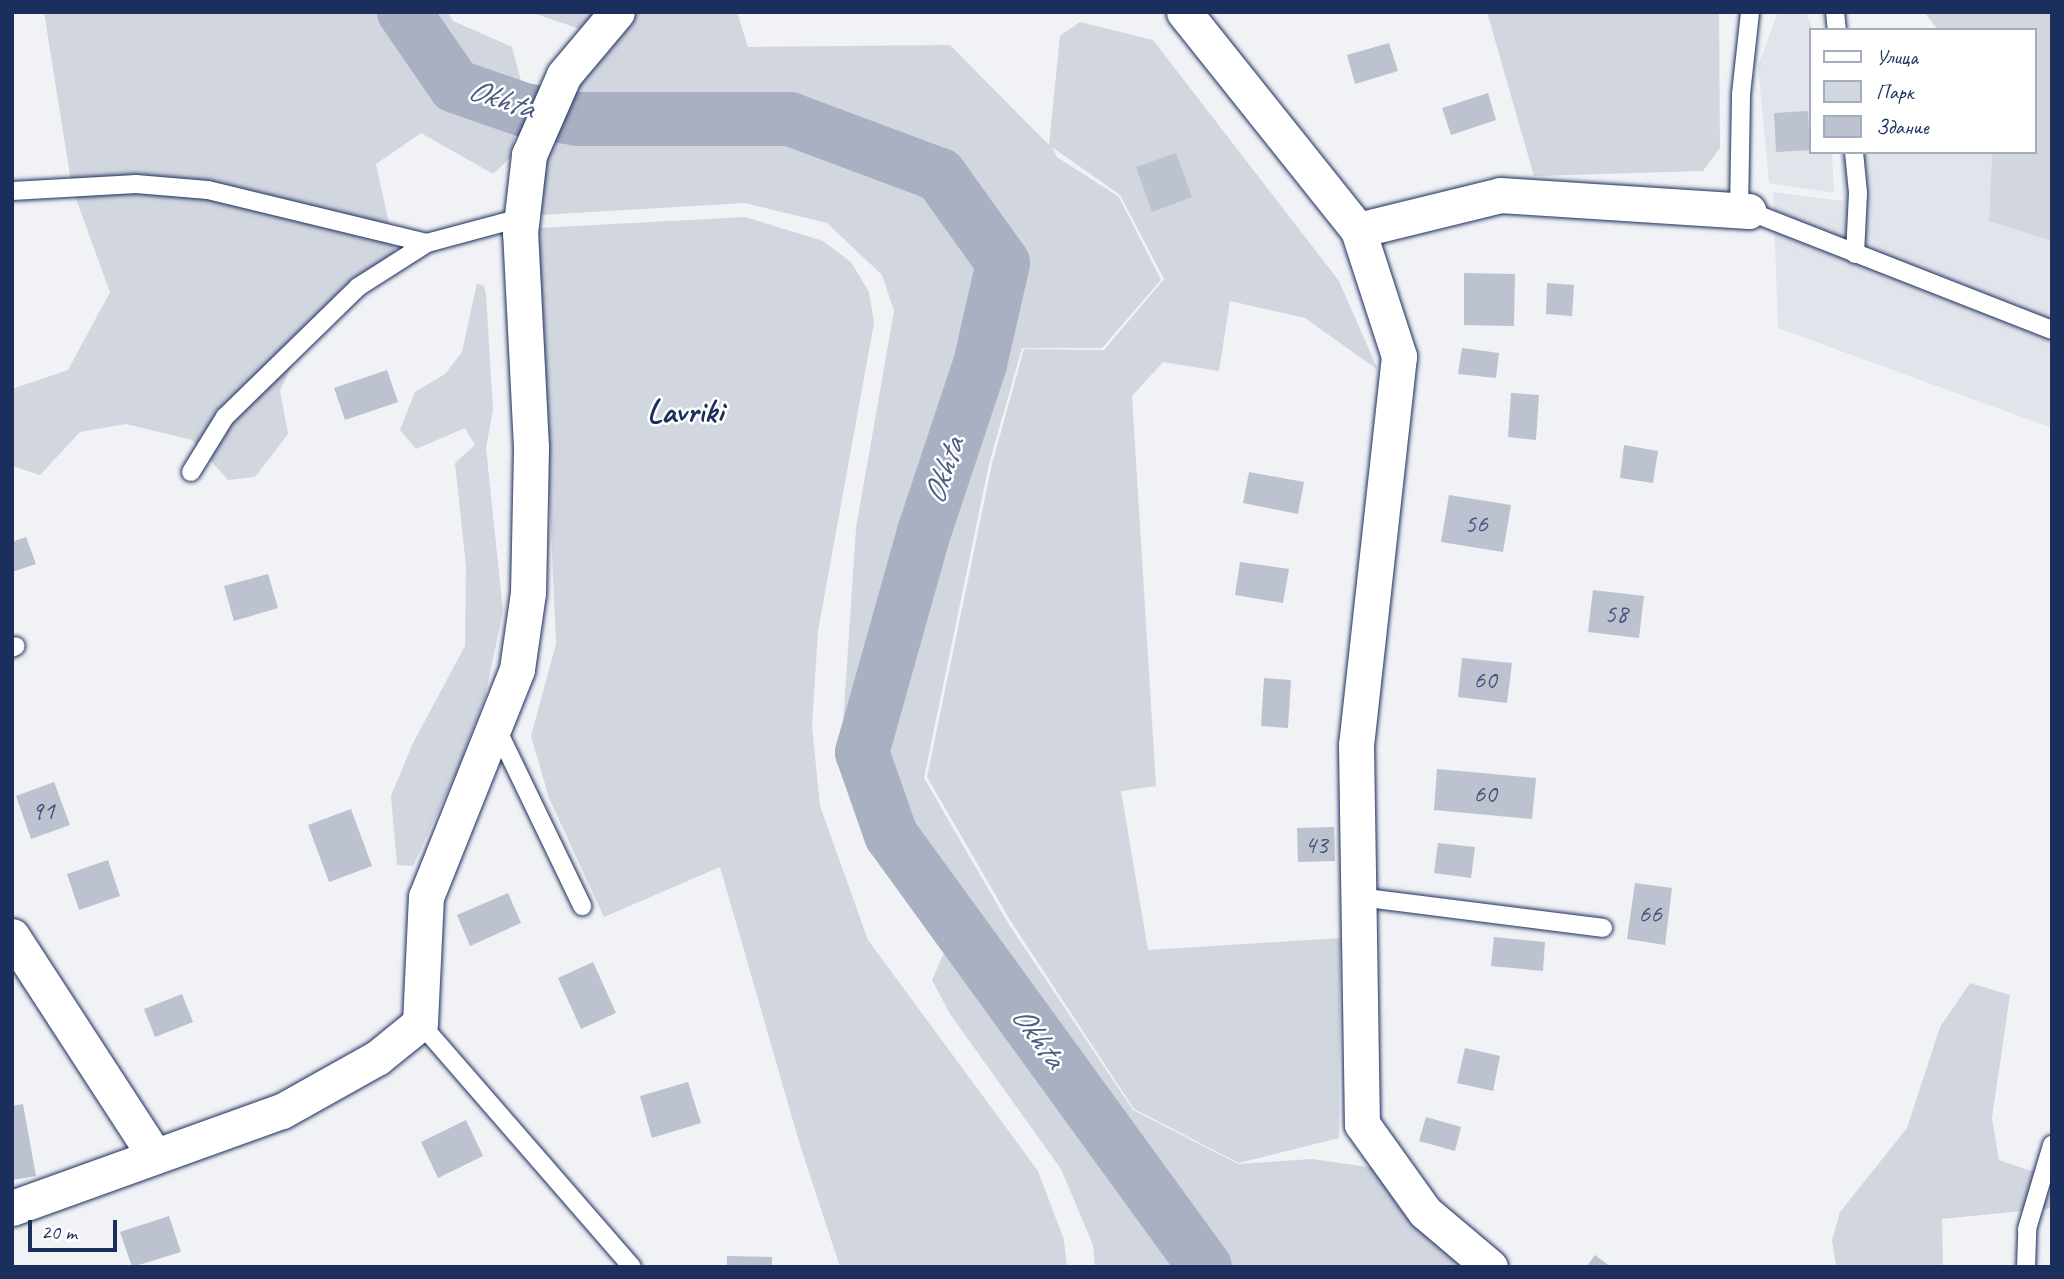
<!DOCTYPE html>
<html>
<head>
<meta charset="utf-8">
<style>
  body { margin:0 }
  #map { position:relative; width:2064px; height:1279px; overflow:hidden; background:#f1f2f5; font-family:Caveat,sans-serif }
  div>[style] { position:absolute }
  .built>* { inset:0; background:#e1e4ea }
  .green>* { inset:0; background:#d2d6df }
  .river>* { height:54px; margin:-27px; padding:0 27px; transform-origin:27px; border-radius:27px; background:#a8b0c2 }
  .building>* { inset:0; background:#bcc2d0 }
  .roads { filter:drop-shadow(0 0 2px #1b2f5e) drop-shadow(0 0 2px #1b2f5e) }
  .service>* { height:18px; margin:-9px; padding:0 9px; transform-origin:9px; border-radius:9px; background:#fff }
  .minor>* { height:35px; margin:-17.5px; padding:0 17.5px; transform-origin:17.5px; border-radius:17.5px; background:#fff }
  span { translate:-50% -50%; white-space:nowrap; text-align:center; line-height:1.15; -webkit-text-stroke:5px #fff; paint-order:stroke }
  .number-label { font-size:26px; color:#43547a }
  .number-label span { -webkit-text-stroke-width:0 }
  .water-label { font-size:32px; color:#4c5c81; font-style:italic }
  .quarter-label { font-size:33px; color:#1b2f5e; font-weight:700 }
  .frame { position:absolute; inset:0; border:14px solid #1b2f5e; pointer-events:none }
  .legend { position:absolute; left:1809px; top:28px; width:228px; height:126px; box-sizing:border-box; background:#fff; border:2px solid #a4acbf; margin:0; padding:9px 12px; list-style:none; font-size:21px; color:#1b2f5e }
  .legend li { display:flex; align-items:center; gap:14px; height:35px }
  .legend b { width:35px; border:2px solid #a4acbf }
  .scale { position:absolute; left:28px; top:1220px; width:89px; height:32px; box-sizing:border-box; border:4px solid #1b2f5e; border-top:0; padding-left:9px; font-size:21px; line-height:24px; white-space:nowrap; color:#1b2f5e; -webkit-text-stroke:5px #fff; paint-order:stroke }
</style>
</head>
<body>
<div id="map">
  <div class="built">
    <div style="clip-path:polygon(1778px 12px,1806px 12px,1813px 30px,1810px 152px,1832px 152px,1834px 193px,1769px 183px,1758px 66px)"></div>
    <div style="clip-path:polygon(1840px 152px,1992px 152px,1989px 220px,2052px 241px,2052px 428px,1778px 328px,1773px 192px,1843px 201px)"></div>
  </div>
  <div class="green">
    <div style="clip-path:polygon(44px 12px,448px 12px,453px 21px,512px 47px,524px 92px,510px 158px,493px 174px,421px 133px,376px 164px,398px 264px,299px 349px,280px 391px,288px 434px,255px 477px,228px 480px,192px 440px,126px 424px,80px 432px,40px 475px,12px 466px,12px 389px,68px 370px,110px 292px,72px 188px)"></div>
    <div style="clip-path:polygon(530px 12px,604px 12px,586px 31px)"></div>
    <div style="clip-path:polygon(637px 12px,737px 12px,748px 47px,950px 45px,1049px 145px,1060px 36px,1080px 22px,1153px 40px,1339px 281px,1378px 370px,1305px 318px,1230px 301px,1219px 371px,1163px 362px,1132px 396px,1156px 786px,1121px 791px,1148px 950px,1340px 938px,1339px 1138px,1239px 1163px,1134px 1109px,1010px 920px,927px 777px,992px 464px,1024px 349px,1104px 350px,1164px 279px,1120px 195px,1052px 147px,1057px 157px,1119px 197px,1161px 280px,1102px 348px,1022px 348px,989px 464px,924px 778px,1008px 923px,1133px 1110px,1238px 1164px,1312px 1159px,1375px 1168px,1464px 1267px,1095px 1267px,1093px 1245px,1061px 1169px,950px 1014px,932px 980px,947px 946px,866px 827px,841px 754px,856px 528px,894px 311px,882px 275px,827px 223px,745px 203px,540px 215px,537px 174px,572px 81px)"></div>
    <div style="clip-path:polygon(1487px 12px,1719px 12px,1720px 148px,1703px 171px,1534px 176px)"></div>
    <div style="clip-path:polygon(1924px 12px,2052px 12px,2052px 241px,1989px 221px,1992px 152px,2034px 152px,2034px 30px,1938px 30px)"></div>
    <div style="clip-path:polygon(745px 217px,823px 241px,851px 262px,869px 292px,874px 323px,818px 631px,812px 726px,820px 806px,868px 940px,1038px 1171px,1064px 1240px,1067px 1267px,840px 1267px,800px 1145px,720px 867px,604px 917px,549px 798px,531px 736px,556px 644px,538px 228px)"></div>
    <div style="clip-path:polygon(477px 283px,484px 286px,486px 295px,493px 409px,486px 448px,503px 611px,485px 697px,457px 771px,413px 866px,397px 865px,391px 796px,413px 743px,465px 646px,466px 566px,455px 463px,475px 445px,465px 428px,416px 449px,400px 430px,415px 392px,445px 374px,462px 352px)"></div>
    <div style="clip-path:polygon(1970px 983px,2010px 995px,1992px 1118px,1999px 1160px,2031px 1171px,2052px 1152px,2052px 1208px,1942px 1219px,1943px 1267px,1836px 1267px,1832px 1240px,1840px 1212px,1907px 1128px,1940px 1027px)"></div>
  </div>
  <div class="river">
    <div style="left:404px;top:12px;width:90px;rotate:55.4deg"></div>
    <div style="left:455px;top:86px;width:73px;rotate:19.2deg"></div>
    <div style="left:524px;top:110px;width:56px;rotate:9.3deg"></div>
    <div style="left:579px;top:119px;width:211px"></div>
    <div style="left:790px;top:119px;width:160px;rotate:20.5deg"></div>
    <div style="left:940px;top:175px;width:108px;rotate:54.4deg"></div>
    <div style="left:1003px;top:263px;width:104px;rotate:102.8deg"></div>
    <div style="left:980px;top:364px;width:177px;rotate:108.4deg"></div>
    <div style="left:924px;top:532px;width:229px;rotate:105.7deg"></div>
    <div style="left:862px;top:752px;width:88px;rotate:70.7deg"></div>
    <div style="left:891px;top:835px;width:534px;rotate:53.99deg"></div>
  </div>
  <div class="building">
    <div style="clip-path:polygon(1389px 43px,1398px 71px,1355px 84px,1347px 55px)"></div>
    <div style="clip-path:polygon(1488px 93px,1496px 120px,1451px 135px,1442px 108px)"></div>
    <div style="clip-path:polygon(1808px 111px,1810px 150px,1776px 152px,1774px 113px)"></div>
    <div style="clip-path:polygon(1176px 153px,1192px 197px,1152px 212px,1136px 167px)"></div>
    <div style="clip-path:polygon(1464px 273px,1515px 274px,1514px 326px,1464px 325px)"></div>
    <div style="clip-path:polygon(1547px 283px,1574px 285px,1572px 316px,1546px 314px)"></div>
    <div style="clip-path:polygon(1462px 348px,1499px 353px,1496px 378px,1458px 374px)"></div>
    <div style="clip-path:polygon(387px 370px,398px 402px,345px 420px,334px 388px)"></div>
    <div style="clip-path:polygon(1511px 393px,1539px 395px,1536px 440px,1508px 437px)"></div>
    <div style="clip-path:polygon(1624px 445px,1658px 451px,1653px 483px,1620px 478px)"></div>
    <div style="clip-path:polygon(1249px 472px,1304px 482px,1298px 514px,1243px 503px)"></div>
    <div style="clip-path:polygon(1449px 495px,1511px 505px,1503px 552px,1441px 542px)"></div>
    <div style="clip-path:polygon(26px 537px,36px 564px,12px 572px,12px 542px)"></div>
    <div style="clip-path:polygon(1240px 562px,1289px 569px,1283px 603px,1235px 595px)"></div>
    <div style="clip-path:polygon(268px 574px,278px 608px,234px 621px,224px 586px)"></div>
    <div style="clip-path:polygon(1593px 590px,1644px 596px,1639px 638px,1588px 632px)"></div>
    <div style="clip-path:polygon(1462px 658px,1512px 663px,1507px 703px,1458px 697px)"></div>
    <div style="clip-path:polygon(1264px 678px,1291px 680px,1288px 728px,1261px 726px)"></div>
    <div style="clip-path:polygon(1437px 769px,1536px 778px,1532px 819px,1434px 810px)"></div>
    <div style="clip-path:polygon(54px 782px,70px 825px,31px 839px,16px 796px)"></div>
    <div style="clip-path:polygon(351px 809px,372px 866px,329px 882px,308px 825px)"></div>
    <div style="clip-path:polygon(1334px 827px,1335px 861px,1298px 862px,1297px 828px)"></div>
    <div style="clip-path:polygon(1438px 843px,1475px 847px,1471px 878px,1434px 873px)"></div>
    <div style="clip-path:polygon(108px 860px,120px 896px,79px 910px,67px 874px)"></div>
    <div style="clip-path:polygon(1635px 883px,1672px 888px,1665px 945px,1627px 939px)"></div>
    <div style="clip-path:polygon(508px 893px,521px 923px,470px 946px,457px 915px)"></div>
    <div style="clip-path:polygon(1494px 937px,1545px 942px,1543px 971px,1491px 966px)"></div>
    <div style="clip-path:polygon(593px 962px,616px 1013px,581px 1029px,558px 978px)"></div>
    <div style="clip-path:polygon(182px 994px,193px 1022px,155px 1037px,144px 1009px)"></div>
    <div style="clip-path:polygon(1465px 1048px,1500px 1056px,1493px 1091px,1457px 1083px)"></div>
    <div style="clip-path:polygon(688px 1082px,701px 1123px,652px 1138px,640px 1096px)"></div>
    <div style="clip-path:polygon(23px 1104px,36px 1176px,12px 1180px,12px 1106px)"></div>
    <div style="clip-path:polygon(1426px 1117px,1461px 1127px,1455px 1151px,1419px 1141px)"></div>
    <div style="clip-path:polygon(466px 1120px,483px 1156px,438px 1178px,421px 1142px)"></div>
    <div style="clip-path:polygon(169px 1216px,181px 1252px,132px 1267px,120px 1232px)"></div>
    <div style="clip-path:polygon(1595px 1255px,1611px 1267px,1586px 1267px)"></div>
    <div style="clip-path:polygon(727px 1256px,772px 1257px,772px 1267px,727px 1267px)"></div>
  </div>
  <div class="roads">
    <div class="service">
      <div style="left:1835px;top:12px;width:18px;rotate:84deg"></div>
      <div style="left:1854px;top:152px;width:41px;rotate:84.4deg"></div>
      <div style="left:1858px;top:193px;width:61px;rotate:92.8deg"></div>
      <div style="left:12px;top:191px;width:124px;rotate:-3.2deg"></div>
      <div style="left:136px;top:184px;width:72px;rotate:4.8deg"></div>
      <div style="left:208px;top:190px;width:225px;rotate:13.6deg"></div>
      <div style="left:427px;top:243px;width:96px;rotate:-15deg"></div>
      <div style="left:1739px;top:211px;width:117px;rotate:-89deg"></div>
      <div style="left:1741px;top:94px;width:82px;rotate:-83.7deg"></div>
      <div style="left:1748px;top:211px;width:326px;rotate:21.4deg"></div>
      <div style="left:191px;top:472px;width:65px;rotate:-58.3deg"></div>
      <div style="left:225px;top:417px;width:186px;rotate:-44.3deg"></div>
      <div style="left:358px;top:287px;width:82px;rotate:-32.5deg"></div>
      <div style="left:12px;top:648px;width:4px;rotate:-27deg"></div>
      <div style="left:496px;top:727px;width:199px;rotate:64.3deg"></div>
      <div style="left:1359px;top:897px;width:246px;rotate:7.2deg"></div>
      <div style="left:420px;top:1023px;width:323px;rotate:49deg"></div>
      <div style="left:2026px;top:1267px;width:38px;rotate:-88deg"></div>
      <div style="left:2027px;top:1229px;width:88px;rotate:-73.4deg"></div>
    </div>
    <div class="minor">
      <div style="left:1184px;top:12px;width:279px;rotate:51.4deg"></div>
      <div style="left:1358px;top:230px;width:133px;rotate:72deg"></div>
      <div style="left:1399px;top:356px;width:391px;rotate:96.3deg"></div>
      <div style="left:1356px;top:745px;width:379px;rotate:89.1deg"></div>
      <div style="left:1362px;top:1124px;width:108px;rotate:54.4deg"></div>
      <div style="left:1425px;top:1212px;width:85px;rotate:40.2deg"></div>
      <div style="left:1358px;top:230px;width:146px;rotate:-13.8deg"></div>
      <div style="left:1500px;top:195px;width:249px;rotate:3.7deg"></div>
      <div style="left:12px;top:936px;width:261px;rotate:57deg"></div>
      <div style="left:12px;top:1208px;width:287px;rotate:-19.8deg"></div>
      <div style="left:282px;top:1111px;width:109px;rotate:-29.2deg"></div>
      <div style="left:377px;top:1058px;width:55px;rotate:-39.1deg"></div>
      <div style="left:420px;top:1023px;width:126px;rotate:-87.3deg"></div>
      <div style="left:426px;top:897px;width:245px;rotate:-68.2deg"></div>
      <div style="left:517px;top:669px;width:77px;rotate:-81.8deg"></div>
      <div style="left:528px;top:593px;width:146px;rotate:-88.8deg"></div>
      <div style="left:531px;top:447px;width:214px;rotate:-92.9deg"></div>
      <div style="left:520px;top:233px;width:79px;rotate:-83.4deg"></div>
      <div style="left:529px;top:155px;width:87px;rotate:-66.4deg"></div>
      <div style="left:564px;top:75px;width:82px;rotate:-49.9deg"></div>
    </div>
  </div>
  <div class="number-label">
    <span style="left:1476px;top:524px">56</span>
    <span style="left:1616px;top:614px">58</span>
    <span style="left:1485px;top:680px">60</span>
    <span style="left:1485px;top:794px">60</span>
    <span style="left:43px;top:811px">91</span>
    <span style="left:1316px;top:845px">43</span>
    <span style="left:1650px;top:914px">66</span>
  </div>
  <div class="water-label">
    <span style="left:501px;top:99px;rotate:18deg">Okhta</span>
    <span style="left:944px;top:471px;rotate:-71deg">Okhta</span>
    <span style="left:1038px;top:1037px;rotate:54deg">Okhta</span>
  </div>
  <div class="quarter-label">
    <span style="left:685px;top:412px">Lavriki</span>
  </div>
  <div class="frame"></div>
  <ul class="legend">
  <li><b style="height:9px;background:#fff"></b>Улица</li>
  <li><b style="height:19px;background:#d2d6df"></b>Парк</li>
  <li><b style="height:19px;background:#bcc2d0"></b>Здание</li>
  </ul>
  <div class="scale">20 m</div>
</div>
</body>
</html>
